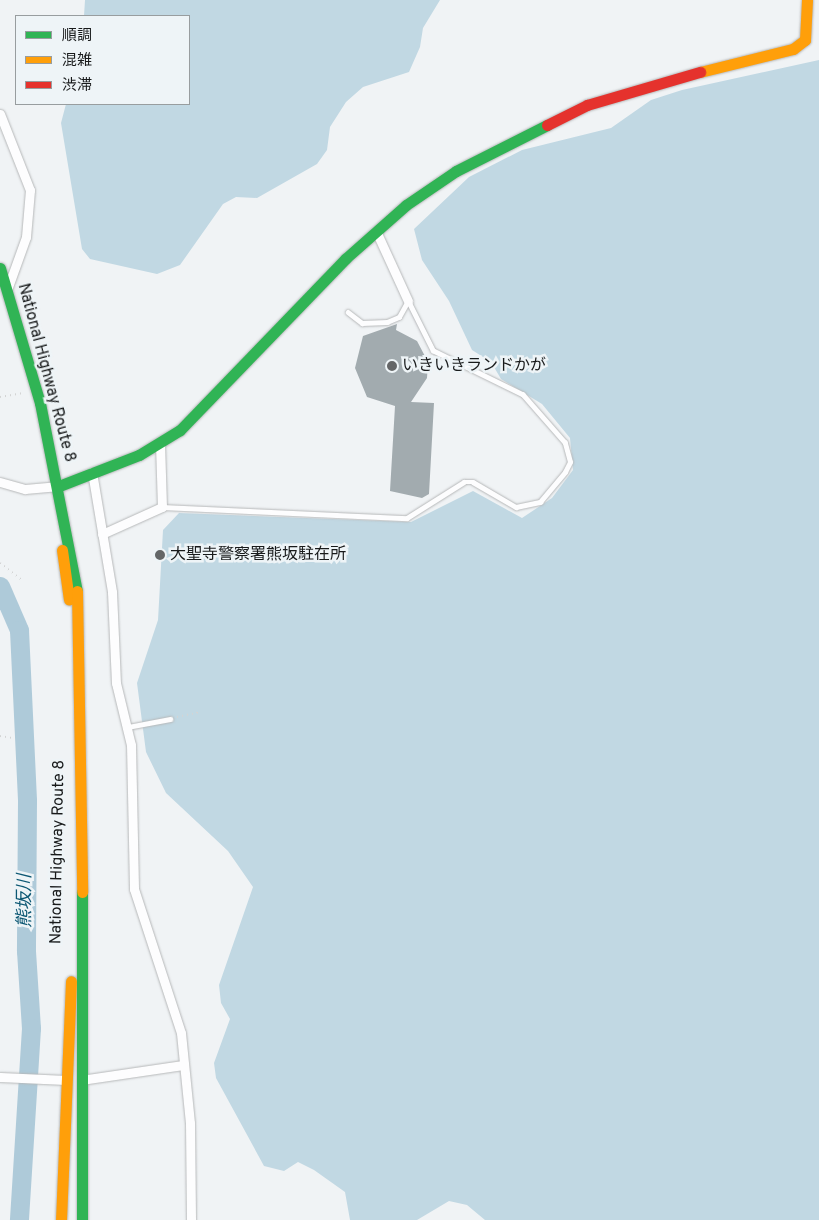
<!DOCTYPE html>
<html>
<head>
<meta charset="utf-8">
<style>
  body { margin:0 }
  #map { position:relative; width:819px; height:1220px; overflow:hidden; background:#f0f3f5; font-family:Overpass,"Noto Sans JP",sans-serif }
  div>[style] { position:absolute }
  .forest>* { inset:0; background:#c1d8e3 }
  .river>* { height:19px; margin:-9.5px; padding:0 9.5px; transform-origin:9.5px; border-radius:9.5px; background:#aecad9 }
  .building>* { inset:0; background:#a2abaf }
  .path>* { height:2px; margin-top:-1px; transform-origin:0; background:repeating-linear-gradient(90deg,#d3d4d4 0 1px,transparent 0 5px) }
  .roads { filter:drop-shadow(0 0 1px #b6b8b9) drop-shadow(0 0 1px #b6b8b9) }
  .lane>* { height:4.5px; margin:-2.25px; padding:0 2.25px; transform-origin:2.25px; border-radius:2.25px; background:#fdfdfe }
  .street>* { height:9px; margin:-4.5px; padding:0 4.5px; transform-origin:4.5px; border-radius:4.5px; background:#fdfdfe }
  .fast>* { height:11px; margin:-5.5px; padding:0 5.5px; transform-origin:5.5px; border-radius:5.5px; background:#30b455 }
  .slow>* { height:11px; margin:-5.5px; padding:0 5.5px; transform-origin:5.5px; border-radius:5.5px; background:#ff9f0a }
  .jam>* { height:11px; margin:-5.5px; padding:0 5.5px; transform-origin:5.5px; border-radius:5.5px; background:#e5322d }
  .dots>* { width:14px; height:14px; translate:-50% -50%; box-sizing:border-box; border:2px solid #eef4f7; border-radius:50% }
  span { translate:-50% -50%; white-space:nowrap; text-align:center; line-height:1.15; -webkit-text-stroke:5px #eef4f7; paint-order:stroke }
  .poi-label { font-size:16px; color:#181a1b }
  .left { translate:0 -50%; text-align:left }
  .street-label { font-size:16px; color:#181a1b }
  .water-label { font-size:18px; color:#0c5773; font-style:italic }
  .legend { position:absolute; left:15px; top:15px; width:175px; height:90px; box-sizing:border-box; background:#eef4f7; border:1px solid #989d9f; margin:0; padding:6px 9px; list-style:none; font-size:15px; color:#181a1b }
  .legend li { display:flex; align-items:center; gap:10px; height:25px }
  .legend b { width:25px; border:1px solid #989d9f }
</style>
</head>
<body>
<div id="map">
  <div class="forest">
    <div style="clip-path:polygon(85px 0,440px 0,423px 28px,420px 47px,409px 72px,363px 87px,346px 102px,330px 127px,327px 150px,317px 164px,257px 198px,236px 197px,223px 204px,180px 265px,157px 274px,90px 259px,82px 249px,61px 123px,66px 104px,189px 104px,189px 16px,84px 16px)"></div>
    <div style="clip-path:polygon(819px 60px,819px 1220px,485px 1220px,467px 1205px,449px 1201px,417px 1220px,350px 1220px,345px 1192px,314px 1170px,298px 1162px,284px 1171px,264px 1166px,216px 1078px,214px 1063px,230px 1019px,221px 1003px,219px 985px,253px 887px,228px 851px,166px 793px,146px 752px,137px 683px,158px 620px,163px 530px,179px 513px,411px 522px,473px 491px,522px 518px,552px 498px,573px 470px,570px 438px,542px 404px,501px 379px,491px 362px,472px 350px,449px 301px,422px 260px,414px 229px,469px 177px,522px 150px,611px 128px,651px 100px,682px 90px)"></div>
  </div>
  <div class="river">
    <div style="left:0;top:586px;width:48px;rotate:66.6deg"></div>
    <div style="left:19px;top:630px;width:171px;rotate:87.3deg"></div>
    <div style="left:27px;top:801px;width:150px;rotate:90.4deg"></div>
    <div style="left:26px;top:951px;width:77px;rotate:86.3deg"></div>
    <div style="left:31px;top:1028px;width:192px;rotate:93.6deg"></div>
  </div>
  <div class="building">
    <div style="clip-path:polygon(397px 324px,396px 330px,417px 341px,428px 362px,427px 378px,411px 402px,434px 403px,429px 494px,422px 498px,390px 491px,395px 406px,367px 397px,355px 368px,363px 336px)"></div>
  </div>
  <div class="path">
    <div style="left:0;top:397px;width:22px;rotate:-10deg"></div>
    <div style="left:0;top:563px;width:28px;rotate:38deg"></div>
    <div style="left:177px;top:717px;width:24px;rotate:-12deg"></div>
    <div style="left:0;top:736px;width:12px;rotate:9deg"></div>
  </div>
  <div class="roads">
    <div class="lane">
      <div style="left:348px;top:312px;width:18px;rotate:38deg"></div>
      <div style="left:362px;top:323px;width:25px;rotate:-2deg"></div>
      <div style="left:387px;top:322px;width:13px;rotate:-23deg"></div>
      <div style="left:399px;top:317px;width:18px;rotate:-61deg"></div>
      <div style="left:162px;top:507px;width:245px;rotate:2.6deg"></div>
      <div style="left:407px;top:518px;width:67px;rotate:-32.3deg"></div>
      <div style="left:464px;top:482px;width:9px"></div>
      <div style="left:473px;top:482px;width:50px;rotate:30.2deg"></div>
      <div style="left:516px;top:507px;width:25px;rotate:-12deg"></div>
      <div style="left:540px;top:502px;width:39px;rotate:-50deg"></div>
      <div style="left:565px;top:472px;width:11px;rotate:-63deg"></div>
      <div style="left:570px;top:462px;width:20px;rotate:-105deg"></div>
      <div style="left:565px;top:443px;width:64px;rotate:-131.2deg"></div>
      <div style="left:523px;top:395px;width:100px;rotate:-153.9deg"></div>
      <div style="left:433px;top:351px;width:56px;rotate:-116.6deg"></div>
      <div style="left:128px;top:727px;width:43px;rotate:-10.8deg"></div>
    </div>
    <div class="street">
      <div style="left:0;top:114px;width:82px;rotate:68.5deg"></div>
      <div style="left:30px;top:190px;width:47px;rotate:94.9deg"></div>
      <div style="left:26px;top:237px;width:53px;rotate:109.8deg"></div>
      <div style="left:376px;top:231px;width:77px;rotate:65.4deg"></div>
      <div style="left:92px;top:472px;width:122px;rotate:80.5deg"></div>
      <div style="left:112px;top:592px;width:91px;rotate:87.5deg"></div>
      <div style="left:116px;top:683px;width:64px;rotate:76.4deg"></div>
      <div style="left:131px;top:745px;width:144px;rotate:88.8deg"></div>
      <div style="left:134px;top:889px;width:151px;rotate:71.9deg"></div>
      <div style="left:181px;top:1033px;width:90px;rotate:84.3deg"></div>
      <div style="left:190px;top:1123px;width:97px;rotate:89.4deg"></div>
      <div style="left:0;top:482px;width:26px;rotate:16deg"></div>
      <div style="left:25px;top:489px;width:34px;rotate:-5deg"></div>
      <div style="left:102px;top:534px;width:66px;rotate:-24.2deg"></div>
      <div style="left:162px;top:507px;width:65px;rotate:-91.8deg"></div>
      <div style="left:0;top:1077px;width:66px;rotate:2.6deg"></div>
      <div style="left:81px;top:1080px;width:103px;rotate:-8.4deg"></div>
    </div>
    <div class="fast">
      <div style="left:0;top:268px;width:141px;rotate:73.5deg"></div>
      <div style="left:40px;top:403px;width:192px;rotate:78.9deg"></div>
      <div style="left:59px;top:486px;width:86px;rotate:-21.2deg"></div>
      <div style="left:139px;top:455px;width:48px;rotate:-31.4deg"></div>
      <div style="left:180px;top:430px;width:238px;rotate:-46deg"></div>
      <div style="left:345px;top:259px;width:81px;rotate:-41.5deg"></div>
      <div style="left:406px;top:205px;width:60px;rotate:-34.2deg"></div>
      <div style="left:456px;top:171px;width:102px;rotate:-26.8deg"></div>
      <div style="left:82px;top:892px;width:328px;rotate:90deg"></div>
    </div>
    <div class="slow">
      <div style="left:700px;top:72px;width:96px;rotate:-13.9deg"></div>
      <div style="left:793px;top:49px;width:15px;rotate:-37deg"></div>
      <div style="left:805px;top:40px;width:40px;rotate:-87.1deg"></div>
      <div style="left:62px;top:550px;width:50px;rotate:82deg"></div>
      <div style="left:77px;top:591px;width:301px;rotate:89deg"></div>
      <div style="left:61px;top:1220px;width:239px;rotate:-87.6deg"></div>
    </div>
    <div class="jam">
      <div style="left:547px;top:125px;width:45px;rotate:-26.6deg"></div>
      <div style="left:587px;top:105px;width:118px;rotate:-16.3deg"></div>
    </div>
  </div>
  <div class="dots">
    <div style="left:392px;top:366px;background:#646667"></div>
    <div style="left:160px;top:555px;background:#646667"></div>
  </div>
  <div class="poi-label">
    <span class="left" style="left:402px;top:366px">いきいきランドかが</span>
    <span class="left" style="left:170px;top:555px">大聖寺警察署熊坂駐在所</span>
  </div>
  <div class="street-label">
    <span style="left:46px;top:373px;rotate:75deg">National Highway Route 8</span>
    <span style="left:58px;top:852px;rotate:-89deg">National Highway Route 8</span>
  </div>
  <div class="water-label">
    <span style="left:26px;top:901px;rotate:-90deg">熊坂川</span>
  </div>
  <ul class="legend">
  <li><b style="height:6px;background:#30b455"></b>順調</li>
  <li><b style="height:6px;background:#ff9f0a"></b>混雑</li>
  <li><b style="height:6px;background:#e5322d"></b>渋滞</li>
  </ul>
</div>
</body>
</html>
